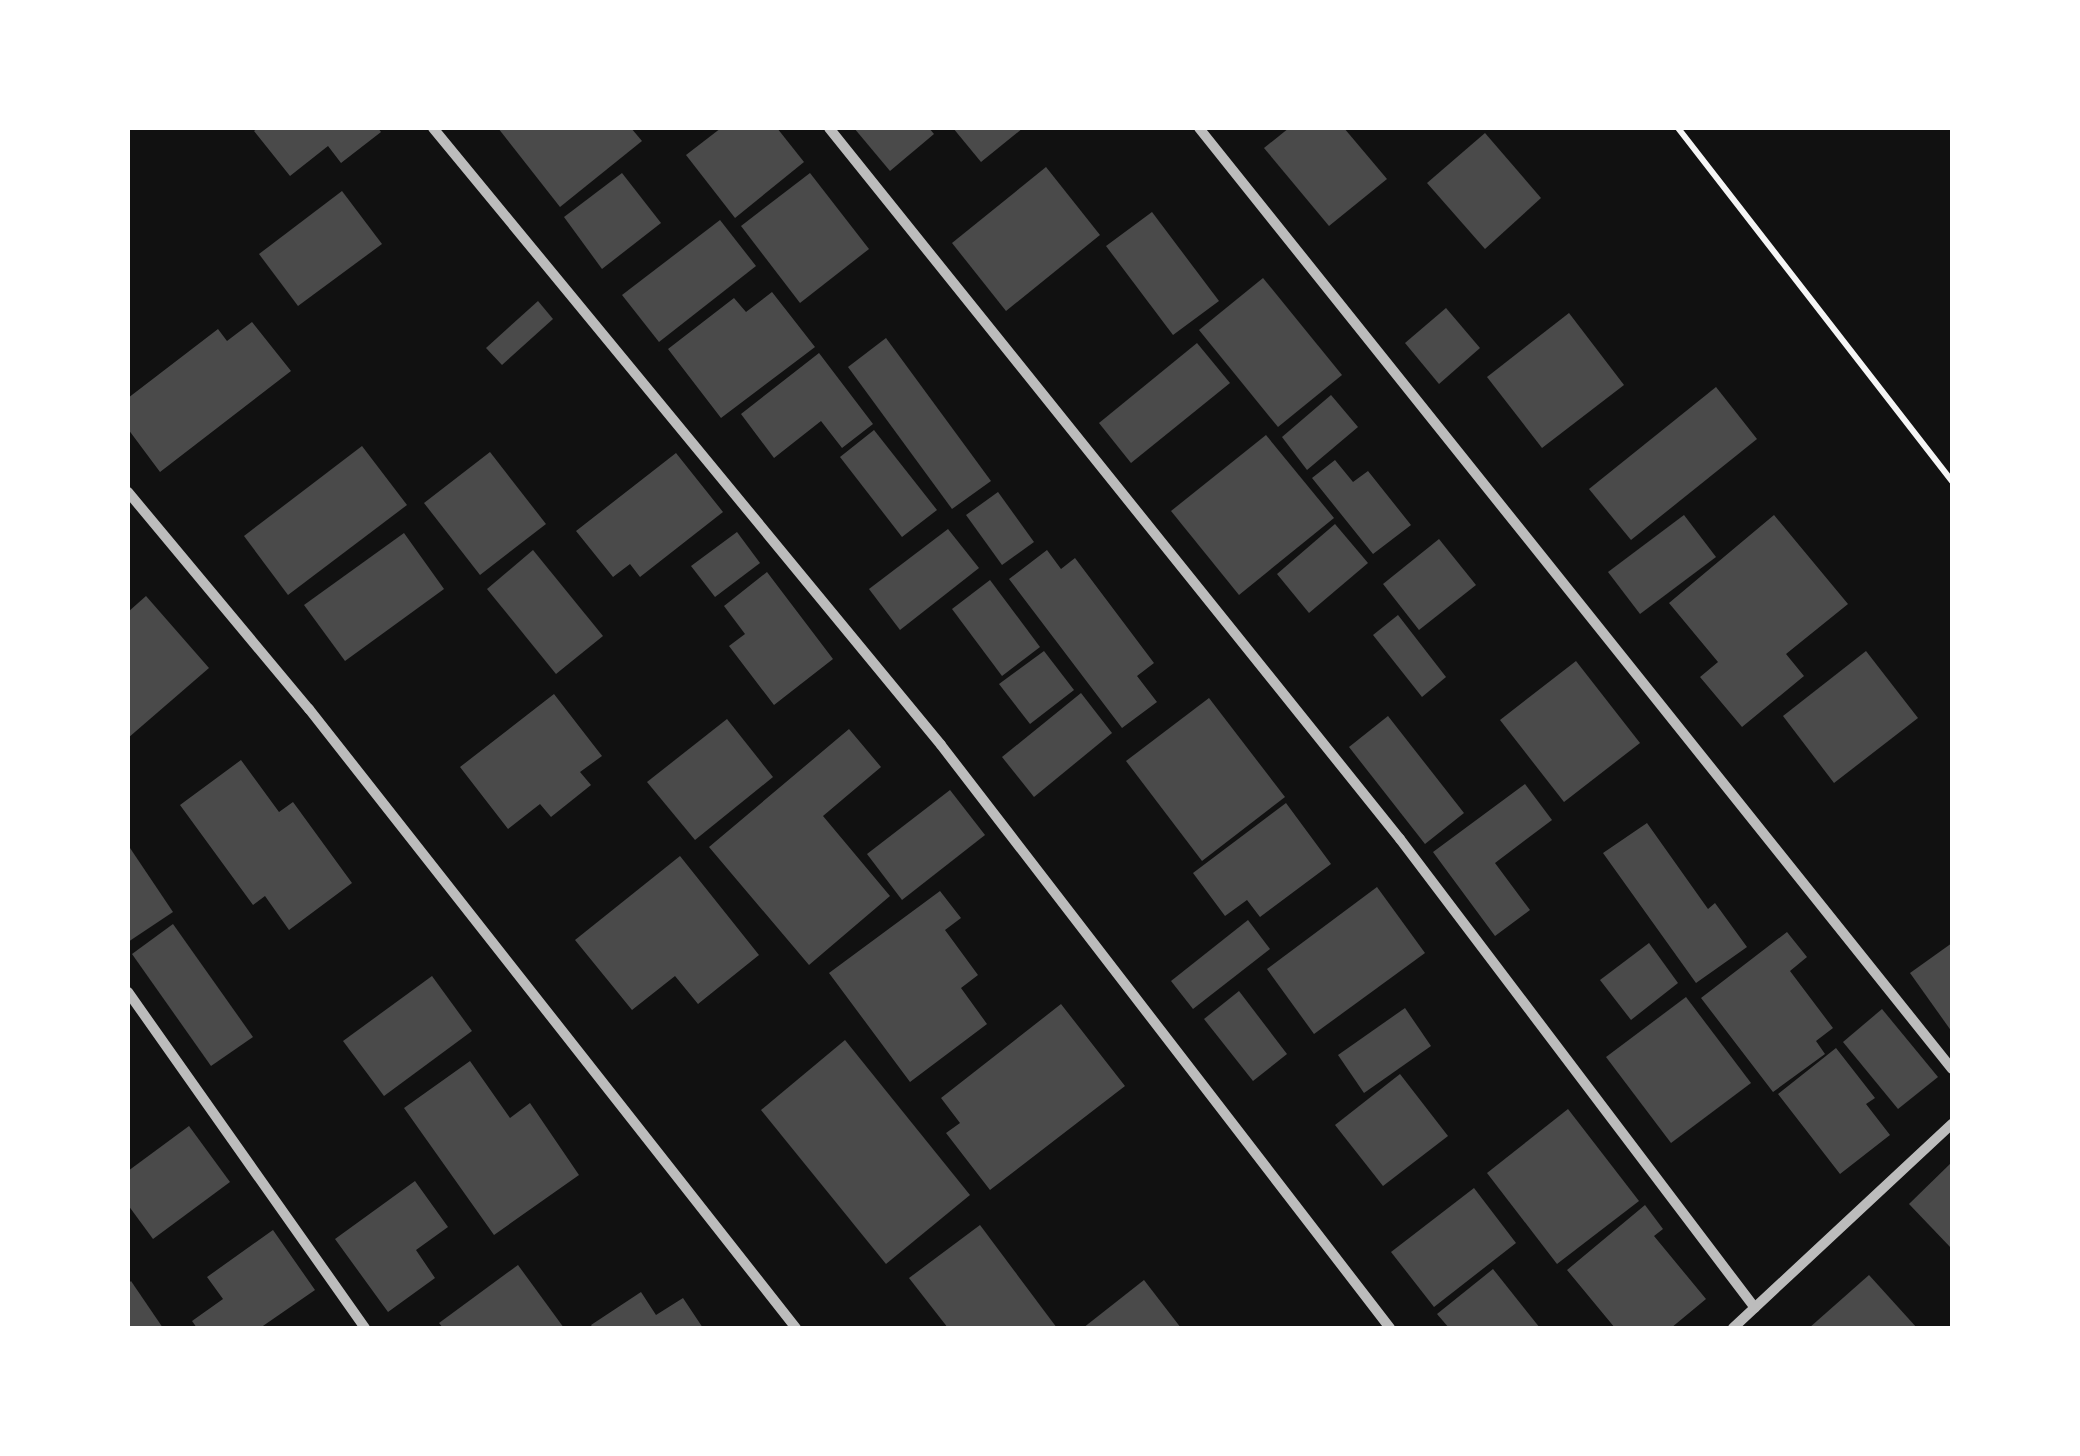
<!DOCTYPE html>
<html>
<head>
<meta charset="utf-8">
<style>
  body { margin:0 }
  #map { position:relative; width:2080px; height:1456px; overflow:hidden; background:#111; font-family:Ubuntu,sans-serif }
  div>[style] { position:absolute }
  .building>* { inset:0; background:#4a4a4a }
  .path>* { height:6px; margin:-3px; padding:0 3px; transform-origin:3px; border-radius:3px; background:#f5f5f5 }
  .minor>* { height:10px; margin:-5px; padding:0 5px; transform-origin:5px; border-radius:5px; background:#bcbcbc }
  span { translate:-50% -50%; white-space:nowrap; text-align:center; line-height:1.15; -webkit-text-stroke:10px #fff; paint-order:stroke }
  .frame { position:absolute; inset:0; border:130px solid #fff; pointer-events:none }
</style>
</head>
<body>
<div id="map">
  <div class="building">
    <div style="clip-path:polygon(258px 128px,378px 128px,381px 132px,341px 163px,328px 146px,290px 176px,254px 131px)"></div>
    <div style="clip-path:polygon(498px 128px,631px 128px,642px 141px,560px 207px)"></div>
    <div style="clip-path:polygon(721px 128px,777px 128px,804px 162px,735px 218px,686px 155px)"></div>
    <div style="clip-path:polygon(854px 128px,929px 128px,934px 134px,890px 171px)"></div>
    <div style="clip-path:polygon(953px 128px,1023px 128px,981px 162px)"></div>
    <div style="clip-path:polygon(1289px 128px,1344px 128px,1387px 179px,1329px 226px,1264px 148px)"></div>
    <div style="clip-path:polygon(1485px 133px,1541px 198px,1485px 249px,1427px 183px)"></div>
    <div style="clip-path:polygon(1046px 167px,1100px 235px,1006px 311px,952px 243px)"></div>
    <div style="clip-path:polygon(622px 173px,661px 223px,602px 269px,564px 217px)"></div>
    <div style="clip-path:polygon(810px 173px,869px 249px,800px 303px,741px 226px)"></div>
    <div style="clip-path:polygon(342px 191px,382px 244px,298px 306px,259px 254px)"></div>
    <div style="clip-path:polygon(1152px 212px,1219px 301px,1173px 335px,1106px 246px)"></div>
    <div style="clip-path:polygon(720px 220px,756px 266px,659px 342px,622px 295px)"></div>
    <div style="clip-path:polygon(1263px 278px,1342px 375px,1278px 427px,1199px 330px)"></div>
    <div style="clip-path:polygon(772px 292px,815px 347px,721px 418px,668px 349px,734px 298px,746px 312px)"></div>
    <div style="clip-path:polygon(538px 301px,553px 319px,502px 365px,486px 348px)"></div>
    <div style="clip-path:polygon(1446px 308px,1480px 348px,1439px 384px,1405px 343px)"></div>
    <div style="clip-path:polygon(1569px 313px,1624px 385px,1542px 448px,1487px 377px)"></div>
    <div style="clip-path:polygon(252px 322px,291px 371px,160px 472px,128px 429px,128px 398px,218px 329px,227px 341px)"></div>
    <div style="clip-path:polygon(886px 338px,991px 481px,952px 509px,848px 367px)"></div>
    <div style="clip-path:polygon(1197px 343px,1230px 383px,1131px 463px,1099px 423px)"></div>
    <div style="clip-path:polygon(819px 353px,873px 424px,842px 448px,821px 421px,774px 458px,741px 414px)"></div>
    <div style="clip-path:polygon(1716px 387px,1757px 439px,1631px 540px,1589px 489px)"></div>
    <div style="clip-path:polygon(1331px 395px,1358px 427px,1307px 470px,1282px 437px)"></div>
    <div style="clip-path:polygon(874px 430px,937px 510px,902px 537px,840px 457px)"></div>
    <div style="clip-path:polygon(1266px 435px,1334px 518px,1239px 595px,1171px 511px)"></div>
    <div style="clip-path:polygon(362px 446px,407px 505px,288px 595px,244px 536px)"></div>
    <div style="clip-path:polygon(490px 452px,546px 524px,480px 575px,424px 503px)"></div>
    <div style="clip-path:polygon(676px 453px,723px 512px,640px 577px,630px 564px,613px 577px,576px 531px)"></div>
    <div style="clip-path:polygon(1335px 460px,1353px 482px,1368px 471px,1411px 525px,1373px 554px,1312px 478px)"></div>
    <div style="clip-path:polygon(998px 492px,1034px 542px,1002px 565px,966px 515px)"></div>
    <div style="clip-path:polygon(1684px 515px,1716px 557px,1640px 614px,1608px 572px)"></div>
    <div style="clip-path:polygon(1774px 515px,1848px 604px,1786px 654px,1804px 676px,1742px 727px,1700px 677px,1718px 662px,1669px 603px)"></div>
    <div style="clip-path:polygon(1335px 524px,1368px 563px,1309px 613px,1277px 574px)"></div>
    <div style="clip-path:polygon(948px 529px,979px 568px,900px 630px,869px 589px)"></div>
    <div style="clip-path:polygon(737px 532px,760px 563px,715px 597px,691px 566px)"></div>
    <div style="clip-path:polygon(404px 533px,444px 589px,345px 661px,304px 605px)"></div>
    <div style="clip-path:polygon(1439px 539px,1476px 585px,1419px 630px,1383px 584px)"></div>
    <div style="clip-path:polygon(533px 550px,603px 636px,556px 674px,487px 589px)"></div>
    <div style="clip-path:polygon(1047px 550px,1061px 569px,1075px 558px,1154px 663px,1137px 676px,1157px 702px,1122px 728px,1009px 579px)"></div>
    <div style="clip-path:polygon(767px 572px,833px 659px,774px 705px,729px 646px,745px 634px,724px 606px)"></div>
    <div style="clip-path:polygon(990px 580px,1040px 647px,1002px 676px,952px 609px)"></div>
    <div style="clip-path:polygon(146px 596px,209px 668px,128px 738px,128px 612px)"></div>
    <div style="clip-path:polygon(1398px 615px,1446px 677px,1422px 697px,1373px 635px)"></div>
    <div style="clip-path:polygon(1044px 651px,1074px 690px,1030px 724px,999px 684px)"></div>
    <div style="clip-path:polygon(1866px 651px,1918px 718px,1834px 783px,1783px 716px)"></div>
    <div style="clip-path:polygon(1576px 661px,1640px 743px,1564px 802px,1500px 720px)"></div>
    <div style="clip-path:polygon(1081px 693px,1112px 733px,1034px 797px,1002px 757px)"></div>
    <div style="clip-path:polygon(554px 694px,602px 756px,580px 772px,591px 785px,551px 817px,540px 804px,508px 829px,460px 767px)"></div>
    <div style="clip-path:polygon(1209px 698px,1285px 797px,1202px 861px,1126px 761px)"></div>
    <div style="clip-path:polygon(1388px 716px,1464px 813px,1425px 844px,1349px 747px)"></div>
    <div style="clip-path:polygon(727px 719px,773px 777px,695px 840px,647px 782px)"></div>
    <div style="clip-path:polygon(849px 729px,881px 767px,823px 816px,890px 896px,809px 965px,709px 847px)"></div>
    <div style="clip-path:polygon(241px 760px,279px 812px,293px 802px,352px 883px,289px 930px,265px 896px,253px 905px,180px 805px)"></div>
    <div style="clip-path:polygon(1525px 784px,1552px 820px,1495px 863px,1530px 910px,1495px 936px,1433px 852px)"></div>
    <div style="clip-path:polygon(950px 790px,985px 835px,902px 900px,867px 854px)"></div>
    <div style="clip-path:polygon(1286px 803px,1331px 864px,1260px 917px,1247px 900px,1225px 916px,1193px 873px)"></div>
    <div style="clip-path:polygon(1647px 823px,1708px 909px,1715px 903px,1747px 947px,1696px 983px,1603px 853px)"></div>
    <div style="clip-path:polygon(128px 845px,173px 912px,128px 942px)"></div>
    <div style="clip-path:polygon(680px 856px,759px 955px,698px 1004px,675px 976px,632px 1010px,575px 940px)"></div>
    <div style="clip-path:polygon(1377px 887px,1425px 953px,1314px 1034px,1267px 969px)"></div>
    <div style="clip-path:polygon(940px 891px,961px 918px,945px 930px,978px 975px,961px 988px,987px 1024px,910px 1082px,829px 973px)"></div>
    <div style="clip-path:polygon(1248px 920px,1270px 949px,1193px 1009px,1171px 981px)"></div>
    <div style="clip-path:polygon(173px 924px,253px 1037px,211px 1066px,132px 954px)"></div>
    <div style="clip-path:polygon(1787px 932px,1807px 957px,1790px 971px,1833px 1028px,1816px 1041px,1825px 1054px,1773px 1092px,1701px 998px)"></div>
    <div style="clip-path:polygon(1649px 943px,1678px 983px,1631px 1020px,1600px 980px)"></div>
    <div style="clip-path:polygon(1952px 943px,1952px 1032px,1910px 973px)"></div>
    <div style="clip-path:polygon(432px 976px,472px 1031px,384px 1096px,343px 1041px)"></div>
    <div style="clip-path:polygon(1239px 991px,1287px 1054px,1253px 1081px,1204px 1019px)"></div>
    <div style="clip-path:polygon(1686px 997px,1751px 1083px,1671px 1143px,1606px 1057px)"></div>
    <div style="clip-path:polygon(1061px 1004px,1125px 1086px,990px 1190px,946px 1133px,960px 1123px,941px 1098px)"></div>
    <div style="clip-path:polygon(1405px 1008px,1431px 1046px,1364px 1093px,1338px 1055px)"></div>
    <div style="clip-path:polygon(1882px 1009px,1938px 1077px,1898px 1109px,1843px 1042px)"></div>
    <div style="clip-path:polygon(845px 1040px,970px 1195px,886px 1264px,761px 1110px)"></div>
    <div style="clip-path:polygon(1836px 1048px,1875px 1098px,1866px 1104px,1890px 1135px,1840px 1174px,1778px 1094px)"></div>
    <div style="clip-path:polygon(470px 1061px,510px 1118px,530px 1103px,579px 1175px,494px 1235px,404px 1108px)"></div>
    <div style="clip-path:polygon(1400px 1074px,1448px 1136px,1383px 1186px,1335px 1125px)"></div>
    <div style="clip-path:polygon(1568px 1109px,1639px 1201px,1557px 1264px,1487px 1173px)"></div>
    <div style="clip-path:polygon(189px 1126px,230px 1182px,153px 1239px,128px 1205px,128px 1171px)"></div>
    <div style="clip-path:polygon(1952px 1162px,1952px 1249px,1909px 1204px)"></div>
    <div style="clip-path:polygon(415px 1181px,448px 1227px,416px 1250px,435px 1278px,388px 1312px,335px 1239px)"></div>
    <div style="clip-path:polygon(1474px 1188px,1516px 1243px,1434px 1307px,1391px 1252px)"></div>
    <div style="clip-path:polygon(1645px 1205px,1663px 1229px,1654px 1236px,1706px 1299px,1671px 1328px,1615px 1328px,1567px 1270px)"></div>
    <div style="clip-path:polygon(980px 1225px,1057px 1328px,948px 1328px,909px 1278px)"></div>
    <div style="clip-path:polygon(273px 1230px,315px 1290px,260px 1328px,197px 1328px,192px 1321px,223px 1299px,207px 1277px)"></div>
    <div style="clip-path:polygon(518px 1265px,564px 1328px,443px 1328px,439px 1323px)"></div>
    <div style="clip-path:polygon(1493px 1269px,1540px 1328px,1449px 1328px,1437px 1314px)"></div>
    <div style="clip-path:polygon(1869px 1275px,1917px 1328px,1809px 1328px)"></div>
    <div style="clip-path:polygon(1144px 1280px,1181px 1328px,1083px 1328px)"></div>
    <div style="clip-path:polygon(131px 1281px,163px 1328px,128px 1328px,128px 1284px)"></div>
    <div style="clip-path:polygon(641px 1292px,656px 1315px,683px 1298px,703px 1328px,593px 1328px,591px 1325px)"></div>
  </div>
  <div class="path">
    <div style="left:1678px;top:128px;width:447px;rotate:52.2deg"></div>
  </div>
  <div class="minor">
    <div style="left:433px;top:128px;width:799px;rotate:50.53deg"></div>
    <div style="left:941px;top:745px;width:736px;rotate:52.4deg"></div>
    <div style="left:829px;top:128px;width:912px;rotate:51.23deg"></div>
    <div style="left:1400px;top:839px;width:588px;rotate:52.88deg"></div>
    <div style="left:1199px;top:128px;width:1205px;rotate:51.33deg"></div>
    <div style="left:128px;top:492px;width:283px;rotate:50.2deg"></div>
    <div style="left:309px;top:709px;width:788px;rotate:51.81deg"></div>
    <div style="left:128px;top:992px;width:411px;rotate:54.8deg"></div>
    <div style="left:1733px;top:1328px;width:299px;rotate:-43deg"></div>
  </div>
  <div class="frame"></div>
</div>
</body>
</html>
